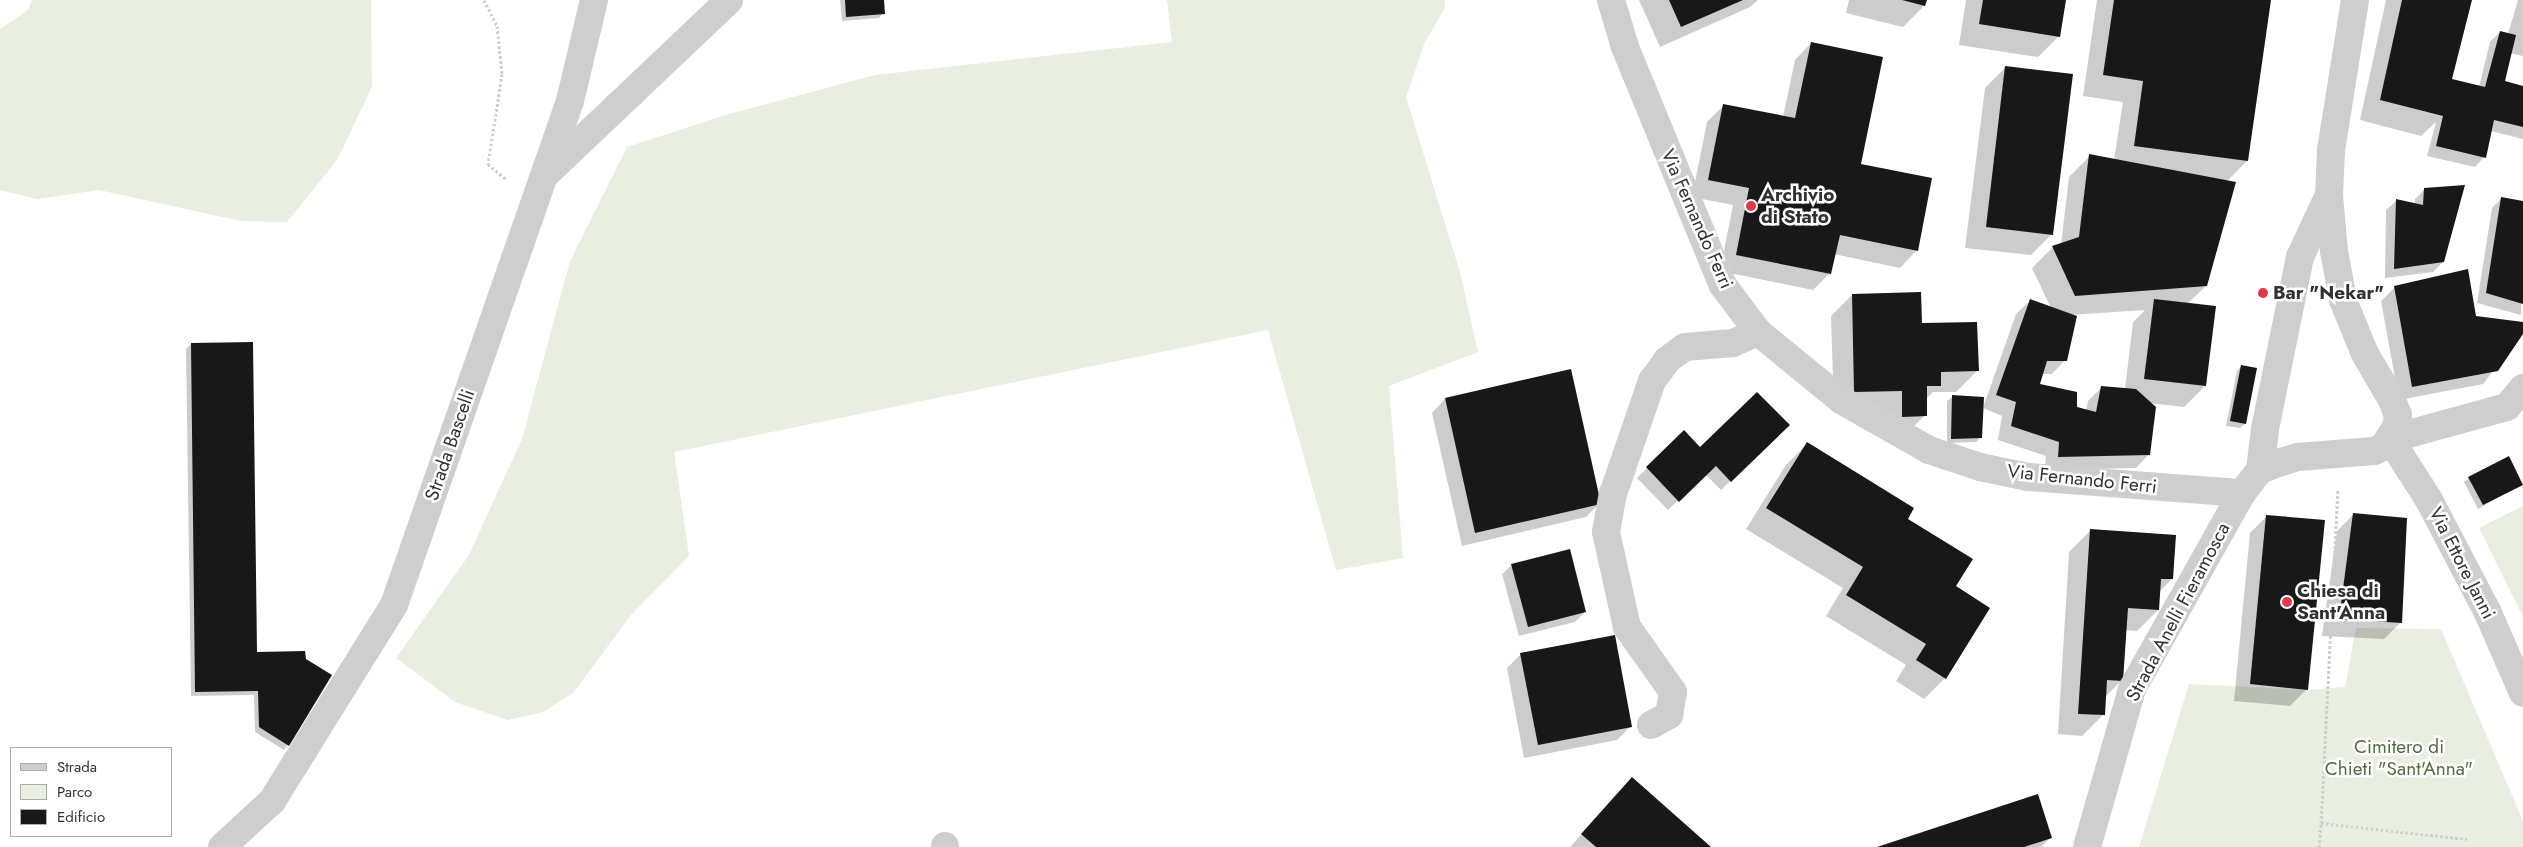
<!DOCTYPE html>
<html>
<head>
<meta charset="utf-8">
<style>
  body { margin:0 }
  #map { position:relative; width:2523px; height:847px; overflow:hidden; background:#fff; font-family:Jost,sans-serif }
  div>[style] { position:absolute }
  .green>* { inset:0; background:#e8eee0 }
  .shadow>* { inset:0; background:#0003 }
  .building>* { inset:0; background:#181818 }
  .path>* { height:3px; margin-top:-1.5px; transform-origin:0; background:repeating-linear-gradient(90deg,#cecece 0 2.5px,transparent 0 5px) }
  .minor>* { height:28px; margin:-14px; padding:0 14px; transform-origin:14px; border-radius:14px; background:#cecece }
  .dots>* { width:14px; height:14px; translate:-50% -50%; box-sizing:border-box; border:2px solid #fff; border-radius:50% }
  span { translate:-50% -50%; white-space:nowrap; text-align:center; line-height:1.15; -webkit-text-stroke:5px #fff; paint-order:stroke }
  .poi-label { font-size:19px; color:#313131; font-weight:700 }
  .left { translate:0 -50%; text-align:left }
  .street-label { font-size:19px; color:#313131 }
  .park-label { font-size:19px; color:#556d3e }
  .legend { position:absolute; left:10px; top:747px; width:162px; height:90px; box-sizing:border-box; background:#fff; border:1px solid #adadad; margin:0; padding:6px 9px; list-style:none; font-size:15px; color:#313131 }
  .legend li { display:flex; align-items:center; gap:10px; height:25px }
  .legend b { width:25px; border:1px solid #adadad }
</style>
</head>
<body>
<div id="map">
  <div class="green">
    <div style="clip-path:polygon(32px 0,371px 0,372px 87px,337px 160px,287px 222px,241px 221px,99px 190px,37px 199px,0 190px,0 29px,28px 10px)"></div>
    <div style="clip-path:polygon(1167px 0,1445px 0,1445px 8px,1425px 42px,1406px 97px,1460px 272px,1478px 352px,1389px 386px,1403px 558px,1336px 570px,1268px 330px,674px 452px,689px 556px,631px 615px,573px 693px,543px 712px,508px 720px,455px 702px,396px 658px,469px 555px,522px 439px,570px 261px,627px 147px,729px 114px,875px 75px,1172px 42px)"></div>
    <div style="clip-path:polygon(2523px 506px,2523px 617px,2479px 528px)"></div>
    <div style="clip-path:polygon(2356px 628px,2441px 629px,2523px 821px,2523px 847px,2139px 847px,2189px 684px,2308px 690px,2345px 687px)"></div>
  </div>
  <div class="shadow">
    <div style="clip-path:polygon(840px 0,882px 0,883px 13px,879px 18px,842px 21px)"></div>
    <div style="clip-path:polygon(1639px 0,1758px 0,1750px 7px,1660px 47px)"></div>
    <div style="clip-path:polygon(1849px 0,1925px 0,1924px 6px,1903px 27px,1846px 13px)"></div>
    <div style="clip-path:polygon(1966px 0,2064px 0,2059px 36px,2038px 57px,1959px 45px)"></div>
    <div style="clip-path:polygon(evenodd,2097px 0,2270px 0,2247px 161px,2226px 182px,2206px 286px,2187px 304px,2205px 386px,2184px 407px,2149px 403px,2149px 454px,2136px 468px,2045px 470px,2046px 456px,1998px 440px,2002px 416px,1983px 408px,2016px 314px,2030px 301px,2051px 308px,2032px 268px,2053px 247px,2061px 245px,2069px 177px,2090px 156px,2114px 160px,2123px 102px,2083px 96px,2097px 0,2145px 310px,2133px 322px,2125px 389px,2102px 387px,2088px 401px,2086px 411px,2038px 385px,2042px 374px,2052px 374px,2065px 360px,2070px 315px,2145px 310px)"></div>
    <div style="clip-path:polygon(2386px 0,2470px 0,2450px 84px,2479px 87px,2490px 42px,2500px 32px,2508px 34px,2518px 0,2523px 0,2523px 56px,2510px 53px,2503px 82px,2523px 87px,2523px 139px,2491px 131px,2484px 157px,2475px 167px,2427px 156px,2436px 122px,2421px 136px,2360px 120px)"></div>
    <div style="clip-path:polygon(1811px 43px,1860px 165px,1916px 251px,1900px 268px,1834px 254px,1830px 273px,1813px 290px,1720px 271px,1733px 205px,1692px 197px,1707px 122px,1724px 105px,1783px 117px,1795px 60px)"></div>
    <div style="clip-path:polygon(2006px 67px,2052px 234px,2031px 255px,1965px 248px,1985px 88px)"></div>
    <div style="clip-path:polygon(2425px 189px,2443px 262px,2433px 272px,2385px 278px,2386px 210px,2396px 201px,2415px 205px,2415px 199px)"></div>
    <div style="clip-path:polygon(2501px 199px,2523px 203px,2521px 315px,2477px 303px,2492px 208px)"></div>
    <div style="clip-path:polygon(2395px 287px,2475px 317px,2523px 323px,2523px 332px,2483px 384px,2399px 400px,2381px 301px)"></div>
    <div style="clip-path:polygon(1852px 295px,1920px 324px,1977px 371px,1956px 392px,1933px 392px,1925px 400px,1925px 415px,1904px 436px,1881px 411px,1834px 413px,1831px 316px)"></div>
    <div style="clip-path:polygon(191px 344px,256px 653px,305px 660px,330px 675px,284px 750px,255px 732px,254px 695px,191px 696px,186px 349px)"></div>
    <div style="clip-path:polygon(2241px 366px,2245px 424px,2240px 428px,2226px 426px,2237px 371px)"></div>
    <div style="clip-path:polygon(1952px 397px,1981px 437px,1976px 442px,1947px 443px,1947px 401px)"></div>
    <div style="clip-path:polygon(1445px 399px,1599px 504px,1586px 517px,1462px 546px,1432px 413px)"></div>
    <div style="clip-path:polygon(1788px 425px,1721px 490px,1705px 474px,1668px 510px,1637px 478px,1684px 432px,1700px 449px)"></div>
    <div style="clip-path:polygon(1807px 444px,1906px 519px,1954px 587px,1945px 678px,1924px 699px,1896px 681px,1906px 665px,1826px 616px,1843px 588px,1746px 529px,1786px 465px)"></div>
    <div style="clip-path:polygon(2469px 478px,2521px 484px,2478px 509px,2464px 482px)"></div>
    <div style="clip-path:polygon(2354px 514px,2401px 622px,2384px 639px,2322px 636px,2337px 531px)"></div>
    <div style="clip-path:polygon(2267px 516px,2307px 689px,2290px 706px,2234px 701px,2250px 533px)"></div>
    <div style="clip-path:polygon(2090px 531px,2172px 579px,2159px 592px,2158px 610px,2137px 631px,2125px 630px,2122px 680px,2104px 698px,2103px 715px,2082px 736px,2058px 734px,2069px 552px)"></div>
    <div style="clip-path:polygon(1512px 565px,1585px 612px,1575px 622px,1519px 636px,1502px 574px)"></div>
    <div style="clip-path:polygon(1521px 654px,1631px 726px,1617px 740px,1524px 758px,1507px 668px)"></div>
    <div style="clip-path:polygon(1619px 793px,1709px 847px,1570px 847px)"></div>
    <div style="clip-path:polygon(2050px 838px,2041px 847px,1880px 847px)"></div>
  </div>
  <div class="building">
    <div style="clip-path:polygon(845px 0,884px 0,885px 14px,846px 17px)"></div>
    <div style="clip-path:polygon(1669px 0,1743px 0,1681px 27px)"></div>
    <div style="clip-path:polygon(1902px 0,1927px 0,1925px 6px)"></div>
    <div style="clip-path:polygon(1983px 0,2066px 0,2060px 37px,1979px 24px)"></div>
    <div style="clip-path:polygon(2114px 0,2271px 0,2248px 161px,2134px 146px,2143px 81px,2103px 75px)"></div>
    <div style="clip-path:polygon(2402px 0,2472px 0,2452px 79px,2485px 87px,2500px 31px,2516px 35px,2505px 81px,2523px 86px,2523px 127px,2494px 120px,2486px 158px,2436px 146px,2443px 116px,2380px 100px)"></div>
    <div style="clip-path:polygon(1811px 42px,1883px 57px,1861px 164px,1932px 178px,1918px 251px,1840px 235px,1831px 274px,1736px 255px,1749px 188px,1708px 180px,1723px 104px,1795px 118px)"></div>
    <div style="clip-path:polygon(2005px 66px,2073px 74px,2053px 235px,1986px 227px)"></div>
    <div style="clip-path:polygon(2089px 154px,2236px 182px,2207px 286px,2075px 296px,2052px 246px,2079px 237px)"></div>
    <div style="clip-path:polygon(2465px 185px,2444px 262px,2394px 269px,2396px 199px,2423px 205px,2424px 188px)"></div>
    <div style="clip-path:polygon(2501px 197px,2523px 201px,2523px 304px,2486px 293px)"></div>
    <div style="clip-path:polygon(2468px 269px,2476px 316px,2523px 322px,2523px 334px,2498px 371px,2412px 387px,2394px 286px)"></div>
    <div style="clip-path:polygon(1921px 292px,1922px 323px,1977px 322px,1979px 371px,1941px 372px,1941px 386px,1927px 386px,1927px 416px,1902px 417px,1902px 391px,1854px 392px,1852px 294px)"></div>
    <div style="clip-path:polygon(2030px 299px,2077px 316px,2067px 361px,2047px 361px,2040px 384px,2077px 392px,2077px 407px,2096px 412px,2101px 386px,2136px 389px,2156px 407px,2150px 455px,2058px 457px,2059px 442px,2011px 426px,2016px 402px,1996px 395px)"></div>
    <div style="clip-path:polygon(2154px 299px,2216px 306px,2206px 386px,2144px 379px)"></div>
    <div style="clip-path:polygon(253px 342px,257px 652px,305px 651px,306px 659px,332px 675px,289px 746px,259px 727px,258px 691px,195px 692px,191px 343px)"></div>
    <div style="clip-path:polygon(2241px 365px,2257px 368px,2246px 424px,2230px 421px)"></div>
    <div style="clip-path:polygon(1571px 369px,1601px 504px,1475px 533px,1445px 398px)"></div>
    <div style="clip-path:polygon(1757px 392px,1790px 425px,1731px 482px,1716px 466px,1679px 502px,1646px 467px,1684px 430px,1700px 447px)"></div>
    <div style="clip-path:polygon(1952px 395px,1984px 397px,1982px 438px,1951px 439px)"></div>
    <div style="clip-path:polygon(1807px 442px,1914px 508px,1908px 519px,1973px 559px,1956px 586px,1990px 608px,1946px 679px,1916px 660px,1926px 644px,1846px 595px,1863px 567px,1766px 508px)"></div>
    <div style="clip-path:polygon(2509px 456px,2523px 485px,2483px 505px,2468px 477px)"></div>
    <div style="clip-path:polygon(2353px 513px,2407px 518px,2402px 623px,2339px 619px)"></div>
    <div style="clip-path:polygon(2266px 515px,2325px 520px,2308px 690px,2250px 684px)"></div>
    <div style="clip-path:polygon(2090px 529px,2176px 535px,2173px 579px,2161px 579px,2159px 610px,2128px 608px,2123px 681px,2107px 680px,2105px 715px,2078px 714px)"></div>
    <div style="clip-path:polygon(1570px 549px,1586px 612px,1528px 627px,1511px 564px)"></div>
    <div style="clip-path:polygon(1615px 635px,1632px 727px,1538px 745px,1520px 653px)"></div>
    <div style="clip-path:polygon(1632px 777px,1711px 847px,1596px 847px,1581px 834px)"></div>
    <div style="clip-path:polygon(2038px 794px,2052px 838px,2024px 847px,1877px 847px)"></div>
  </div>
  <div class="path">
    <div style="left:484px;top:0;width:29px;rotate:63deg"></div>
    <div style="left:497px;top:26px;width:48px;rotate:84.1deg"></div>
    <div style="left:502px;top:74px;width:91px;rotate:98.8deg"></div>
    <div style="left:488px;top:164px;width:23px;rotate:40deg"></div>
    <div style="left:2321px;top:823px;width:334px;rotate:-87.1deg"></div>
    <div style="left:2319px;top:847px;width:24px;rotate:-85deg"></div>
    <div style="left:2321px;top:823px;width:147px;rotate:6.3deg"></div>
  </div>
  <div class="minor">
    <div style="left:1611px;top:0;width:49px;rotate:73.4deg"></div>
    <div style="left:1625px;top:47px;width:256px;rotate:67.7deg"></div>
    <div style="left:1722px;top:284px;width:60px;rotate:53.1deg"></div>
    <div style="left:1758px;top:332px;width:107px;rotate:39.3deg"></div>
    <div style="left:1841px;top:400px;width:101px;rotate:29.6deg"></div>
    <div style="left:1929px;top:450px;width:54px;rotate:18.4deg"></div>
    <div style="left:1980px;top:467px;width:49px;rotate:11.8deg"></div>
    <div style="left:2028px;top:477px;width:215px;rotate:4.3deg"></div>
    <div style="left:547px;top:173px;width:251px;rotate:-43.5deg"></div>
    <div style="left:2390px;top:439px;width:72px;rotate:57.4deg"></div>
    <div style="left:2429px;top:500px;width:127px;rotate:62.4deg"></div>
    <div style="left:2488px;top:613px;width:87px;rotate:66.4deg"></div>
    <div style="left:2390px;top:439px;width:121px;rotate:-15.3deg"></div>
    <div style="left:2507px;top:407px;width:25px;rotate:-50deg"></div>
    <div style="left:2260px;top:470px;width:41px;rotate:-83deg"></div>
    <div style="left:2265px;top:429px;width:176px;rotate:-78.5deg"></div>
    <div style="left:2300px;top:257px;width:66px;rotate:-65deg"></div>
    <div style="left:1651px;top:725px;width:21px;rotate:-29deg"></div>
    <div style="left:1669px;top:715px;width:23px;rotate:-80deg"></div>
    <div style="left:1673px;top:692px;width:80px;rotate:-125.3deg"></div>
    <div style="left:1627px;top:627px;width:97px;rotate:-102.5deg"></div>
    <div style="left:1606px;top:532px;width:39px;rotate:-80deg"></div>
    <div style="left:1613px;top:494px;width:120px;rotate:-71deg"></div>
    <div style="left:1652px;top:381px;width:26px;rotate:-54deg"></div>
    <div style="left:1667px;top:360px;width:22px;rotate:-36deg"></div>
    <div style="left:1685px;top:347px;width:48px;rotate:-4.8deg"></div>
    <div style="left:1733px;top:343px;width:27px;rotate:-24deg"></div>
    <div style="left:945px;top:846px;width:1px;rotate:90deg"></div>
    <div style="left:222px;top:847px;width:68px;rotate:-42.6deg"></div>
    <div style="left:272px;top:801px;width:231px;rotate:-58.1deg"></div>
    <div style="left:394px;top:605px;width:534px;rotate:-70.75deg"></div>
    <div style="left:570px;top:101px;width:104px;rotate:-76.6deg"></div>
    <div style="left:2087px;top:847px;width:164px;rotate:-74.1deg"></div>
    <div style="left:2132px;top:689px;width:225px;rotate:-60.7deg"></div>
    <div style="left:2242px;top:493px;width:29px;rotate:-52deg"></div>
    <div style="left:2260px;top:470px;width:19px;rotate:-21deg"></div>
    <div style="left:2278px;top:463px;width:21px;rotate:-17deg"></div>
    <div style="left:2298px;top:457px;width:76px;rotate:-4.5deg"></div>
    <div style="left:2374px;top:451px;width:10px;rotate:-24deg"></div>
    <div style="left:2383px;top:447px;width:23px;rotate:-56deg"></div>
    <div style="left:2396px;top:428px;width:13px;rotate:-81deg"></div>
    <div style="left:2398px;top:415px;width:18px;rotate:-112deg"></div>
    <div style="left:2391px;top:398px;width:51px;rotate:-120.6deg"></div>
    <div style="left:2365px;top:354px;width:58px;rotate:-112.2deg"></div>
    <div style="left:2343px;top:300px;width:50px;rotate:-100.4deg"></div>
    <div style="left:2334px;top:251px;width:55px;rotate:-95.2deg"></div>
    <div style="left:2329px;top:196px;width:46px;rotate:-87.5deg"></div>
    <div style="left:2331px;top:150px;width:152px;rotate:-80.9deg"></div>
  </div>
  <div class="dots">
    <div style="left:1751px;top:206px;background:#e33849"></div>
    <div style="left:2263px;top:293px;background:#e33849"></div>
    <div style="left:2287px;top:602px;background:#e33849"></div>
  </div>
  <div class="poi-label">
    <span class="left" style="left:1761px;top:206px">Archivio<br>di Stato</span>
    <span class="left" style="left:2273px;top:293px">Bar "Nekar"</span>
    <span class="left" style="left:2297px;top:602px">Chiesa di<br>Sant'Anna</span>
  </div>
  <div class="street-label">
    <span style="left:1697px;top:219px;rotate:66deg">Via Fernando Ferri</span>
    <span style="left:450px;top:445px;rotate:-71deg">Strada Bascelli</span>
    <span style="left:2082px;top:479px;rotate:6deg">Via Fernando Ferri</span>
    <span style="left:2462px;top:563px;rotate:63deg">Via Ettore Janni</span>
    <span style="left:2178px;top:612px;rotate:-62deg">Strada Anelli Fieramosca</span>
  </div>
  <div class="park-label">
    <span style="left:2399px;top:758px">Cimitero di<br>Chieti "Sant'Anna"</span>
  </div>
  <ul class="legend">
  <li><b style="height:6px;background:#cecece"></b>Strada</li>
  <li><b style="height:14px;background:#e8eee0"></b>Parco</li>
  <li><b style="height:14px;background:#181818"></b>Edificio</li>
  </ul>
</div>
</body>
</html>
